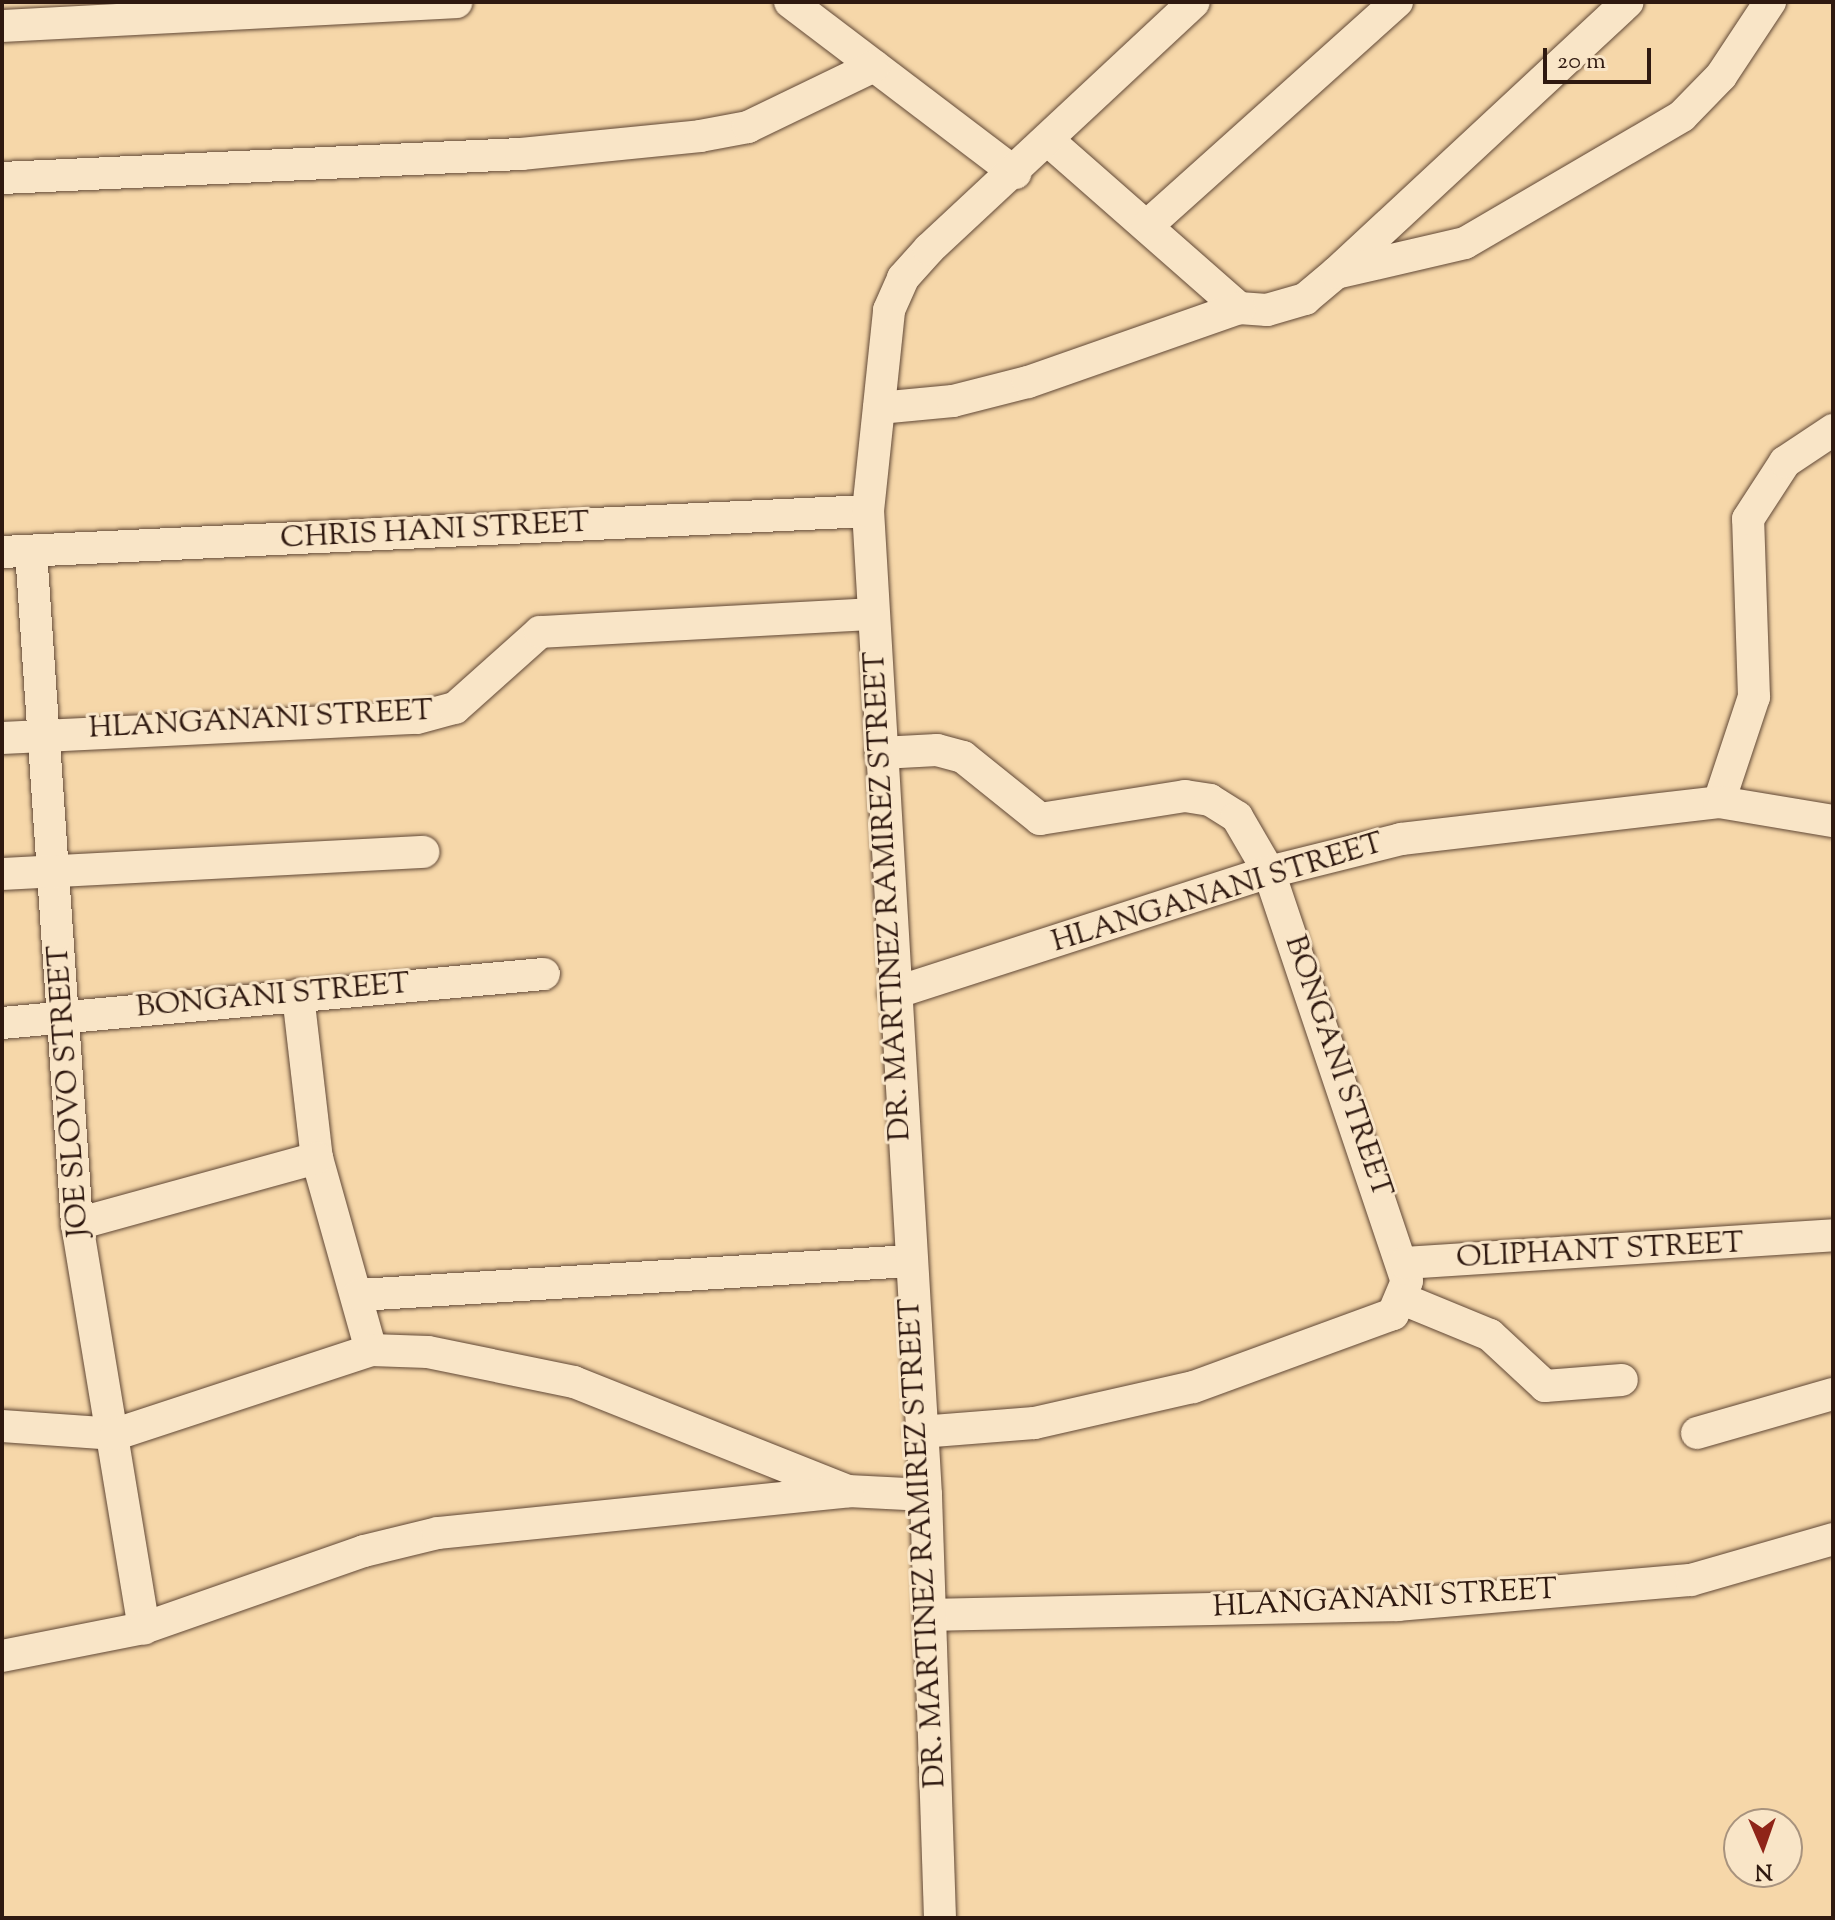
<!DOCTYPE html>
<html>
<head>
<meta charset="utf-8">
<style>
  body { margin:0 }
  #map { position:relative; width:1835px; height:1920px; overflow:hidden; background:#f6d7a9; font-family:"Sorts Mill Goudy",serif }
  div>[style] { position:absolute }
  .roads { filter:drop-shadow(0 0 2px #614836) drop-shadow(0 0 2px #614836) }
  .street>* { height:32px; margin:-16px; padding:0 16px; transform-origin:16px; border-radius:16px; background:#f9e5c7 }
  span { translate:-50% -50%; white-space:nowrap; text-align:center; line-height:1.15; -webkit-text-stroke:6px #f9e5c7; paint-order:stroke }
  .street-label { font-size:30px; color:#2f1910 }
  .frame { position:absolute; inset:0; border:4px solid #2f1910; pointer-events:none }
  .north { position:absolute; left:1723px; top:1808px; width:80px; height:80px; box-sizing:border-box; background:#f9e5c7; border:2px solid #a8937e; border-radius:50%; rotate:178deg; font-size:22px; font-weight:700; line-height:32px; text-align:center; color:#2f1910 }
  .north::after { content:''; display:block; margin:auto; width:28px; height:36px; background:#8f2418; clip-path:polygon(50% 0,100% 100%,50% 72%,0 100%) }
  .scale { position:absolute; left:1543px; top:48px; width:108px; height:36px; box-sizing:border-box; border:4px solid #2f1910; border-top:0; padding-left:10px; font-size:24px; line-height:28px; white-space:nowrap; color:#2f1910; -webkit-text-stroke:6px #f9e5c7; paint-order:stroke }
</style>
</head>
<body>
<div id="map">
  <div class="roads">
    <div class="street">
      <div style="left:790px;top:2px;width:283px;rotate:37.2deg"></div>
      <div style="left:2px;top:26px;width:455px;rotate:-3deg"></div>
      <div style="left:1050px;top:142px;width:252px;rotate:41.3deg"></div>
      <div style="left:1239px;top:308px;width:28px;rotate:4deg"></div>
      <div style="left:1267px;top:310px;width:40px;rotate:-16deg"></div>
      <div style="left:1305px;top:299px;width:40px;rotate:-40deg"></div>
      <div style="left:1336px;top:273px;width:398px;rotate:-42.9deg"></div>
      <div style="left:2px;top:178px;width:520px;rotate:-2.65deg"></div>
      <div style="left:521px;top:154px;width:180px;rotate:-5.7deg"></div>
      <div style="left:700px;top:136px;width:49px;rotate:-10.6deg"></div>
      <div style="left:748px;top:127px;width:140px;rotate:-25.8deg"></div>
      <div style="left:1147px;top:226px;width:336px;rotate:-41.9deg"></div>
      <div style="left:1336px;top:273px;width:132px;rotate:-13.1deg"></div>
      <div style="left:1465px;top:243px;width:251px;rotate:-30.3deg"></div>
      <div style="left:1682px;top:116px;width:56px;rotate:-45.7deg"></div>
      <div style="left:1721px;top:76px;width:89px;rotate:-56.5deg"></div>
      <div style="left:879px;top:408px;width:74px;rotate:-5.4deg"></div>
      <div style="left:953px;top:401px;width:77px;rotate:-14.2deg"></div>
      <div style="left:1028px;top:382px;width:224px;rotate:-19.3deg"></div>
      <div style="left:31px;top:551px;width:675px;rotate:86.09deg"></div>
      <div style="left:77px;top:1224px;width:410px;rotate:80.6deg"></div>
      <div style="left:2px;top:552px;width:867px;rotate:-2.71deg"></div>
      <div style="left:2px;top:738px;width:415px;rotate:-2.8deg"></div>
      <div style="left:417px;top:718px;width:39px;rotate:-15deg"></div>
      <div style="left:455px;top:708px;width:114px;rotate:-41.8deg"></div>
      <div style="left:540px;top:632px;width:333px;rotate:-3.1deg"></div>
      <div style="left:881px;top:753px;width:56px;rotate:-3.1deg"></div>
      <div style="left:937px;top:750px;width:27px;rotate:15deg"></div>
      <div style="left:963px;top:757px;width:99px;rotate:38.8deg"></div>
      <div style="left:1040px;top:819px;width:147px;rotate:-9deg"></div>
      <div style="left:1185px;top:796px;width:25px;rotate:9deg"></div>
      <div style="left:1210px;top:800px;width:32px;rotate:32deg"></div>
      <div style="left:1237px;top:817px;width:64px;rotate:59.8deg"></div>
      <div style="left:1269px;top:872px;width:432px;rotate:71.4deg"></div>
      <div style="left:1407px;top:1281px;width:36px;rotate:113deg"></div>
      <div style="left:1393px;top:1314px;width:213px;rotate:159.9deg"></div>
      <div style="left:1193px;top:1387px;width:163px;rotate:167.2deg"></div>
      <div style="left:1034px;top:1423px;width:114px;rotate:175.5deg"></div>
      <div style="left:1719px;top:802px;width:111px;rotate:-71.6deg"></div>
      <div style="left:1754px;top:697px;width:178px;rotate:-91.9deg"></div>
      <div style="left:1748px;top:519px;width:68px;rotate:-57deg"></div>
      <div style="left:1785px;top:462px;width:58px;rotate:-33.7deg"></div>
      <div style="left:2px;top:874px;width:422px;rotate:-3deg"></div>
      <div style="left:894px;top:993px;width:394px;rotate:-17.9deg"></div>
      <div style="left:1269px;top:872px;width:136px;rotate:-14deg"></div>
      <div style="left:1401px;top:839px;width:320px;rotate:-6.6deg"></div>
      <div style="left:1719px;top:802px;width:116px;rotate:9.5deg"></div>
      <div style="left:298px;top:995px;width:164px;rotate:83.4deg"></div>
      <div style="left:317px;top:1158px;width:199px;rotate:74.3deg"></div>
      <div style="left:2px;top:1023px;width:544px;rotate:-5.17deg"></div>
      <div style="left:77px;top:1224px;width:249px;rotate:-15.4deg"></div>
      <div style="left:1405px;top:1263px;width:429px;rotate:-3.7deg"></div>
      <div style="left:359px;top:1295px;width:552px;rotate:-3.53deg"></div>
      <div style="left:1405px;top:1300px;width:92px;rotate:22.4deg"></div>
      <div style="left:1490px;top:1335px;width:75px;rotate:42.8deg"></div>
      <div style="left:1545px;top:1386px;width:77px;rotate:-4.5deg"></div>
      <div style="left:2px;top:1426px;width:114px;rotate:4deg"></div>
      <div style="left:116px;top:1434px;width:268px;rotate:-18.2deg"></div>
      <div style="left:371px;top:1350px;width:57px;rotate:2deg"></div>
      <div style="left:428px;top:1352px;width:149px;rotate:11.6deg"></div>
      <div style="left:574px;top:1382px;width:295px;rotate:21.7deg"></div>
      <div style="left:848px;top:1491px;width:78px;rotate:2.9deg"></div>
      <div style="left:1697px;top:1433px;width:141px;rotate:-16deg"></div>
      <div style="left:930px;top:1615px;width:468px;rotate:-1.2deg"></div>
      <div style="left:1398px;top:1605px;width:294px;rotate:-4.9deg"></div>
      <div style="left:1691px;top:1580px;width:148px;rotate:-16.1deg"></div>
      <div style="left:2px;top:1656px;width:145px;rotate:-11.2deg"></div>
      <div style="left:144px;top:1628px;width:233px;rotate:-19.3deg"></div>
      <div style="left:364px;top:1551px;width:76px;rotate:-13.7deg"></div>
      <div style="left:438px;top:1533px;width:412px;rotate:-5.8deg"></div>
      <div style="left:940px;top:1918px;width:423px;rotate:-91.9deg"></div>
      <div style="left:926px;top:1495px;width:986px;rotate:-93.37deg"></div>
      <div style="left:868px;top:511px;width:202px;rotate:-84deg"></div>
      <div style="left:889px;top:310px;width:35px;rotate:-66deg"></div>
      <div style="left:903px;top:278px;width:39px;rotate:-48deg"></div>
      <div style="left:929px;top:249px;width:362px;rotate:-43deg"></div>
    </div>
  </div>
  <div class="street-label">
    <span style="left:435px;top:532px;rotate:-3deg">CHRIS HANI STREET</span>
    <span style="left:261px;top:721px;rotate:-3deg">HLANGANANI STREET</span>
    <span style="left:1218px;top:894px;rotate:-17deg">HLANGANANI STREET</span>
    <span style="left:889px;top:896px;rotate:-93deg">DR. MARTINEZ RAMIREZ STREET</span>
    <span style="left:273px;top:997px;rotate:-5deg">BONGANI STREET</span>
    <span style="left:1337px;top:1067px;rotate:71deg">BONGANI STREET</span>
    <span style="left:70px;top:1091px;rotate:-94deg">JOE SLOVO STREET</span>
    <span style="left:1600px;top:1252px;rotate:-3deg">OLIPHANT STREET</span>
    <span style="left:924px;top:1543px;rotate:-93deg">DR. MARTINEZ RAMIREZ STREET</span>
    <span style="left:1385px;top:1600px;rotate:-3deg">HLANGANANI STREET</span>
  </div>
  <div class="frame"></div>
  <div class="north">N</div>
  <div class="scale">20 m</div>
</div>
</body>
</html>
